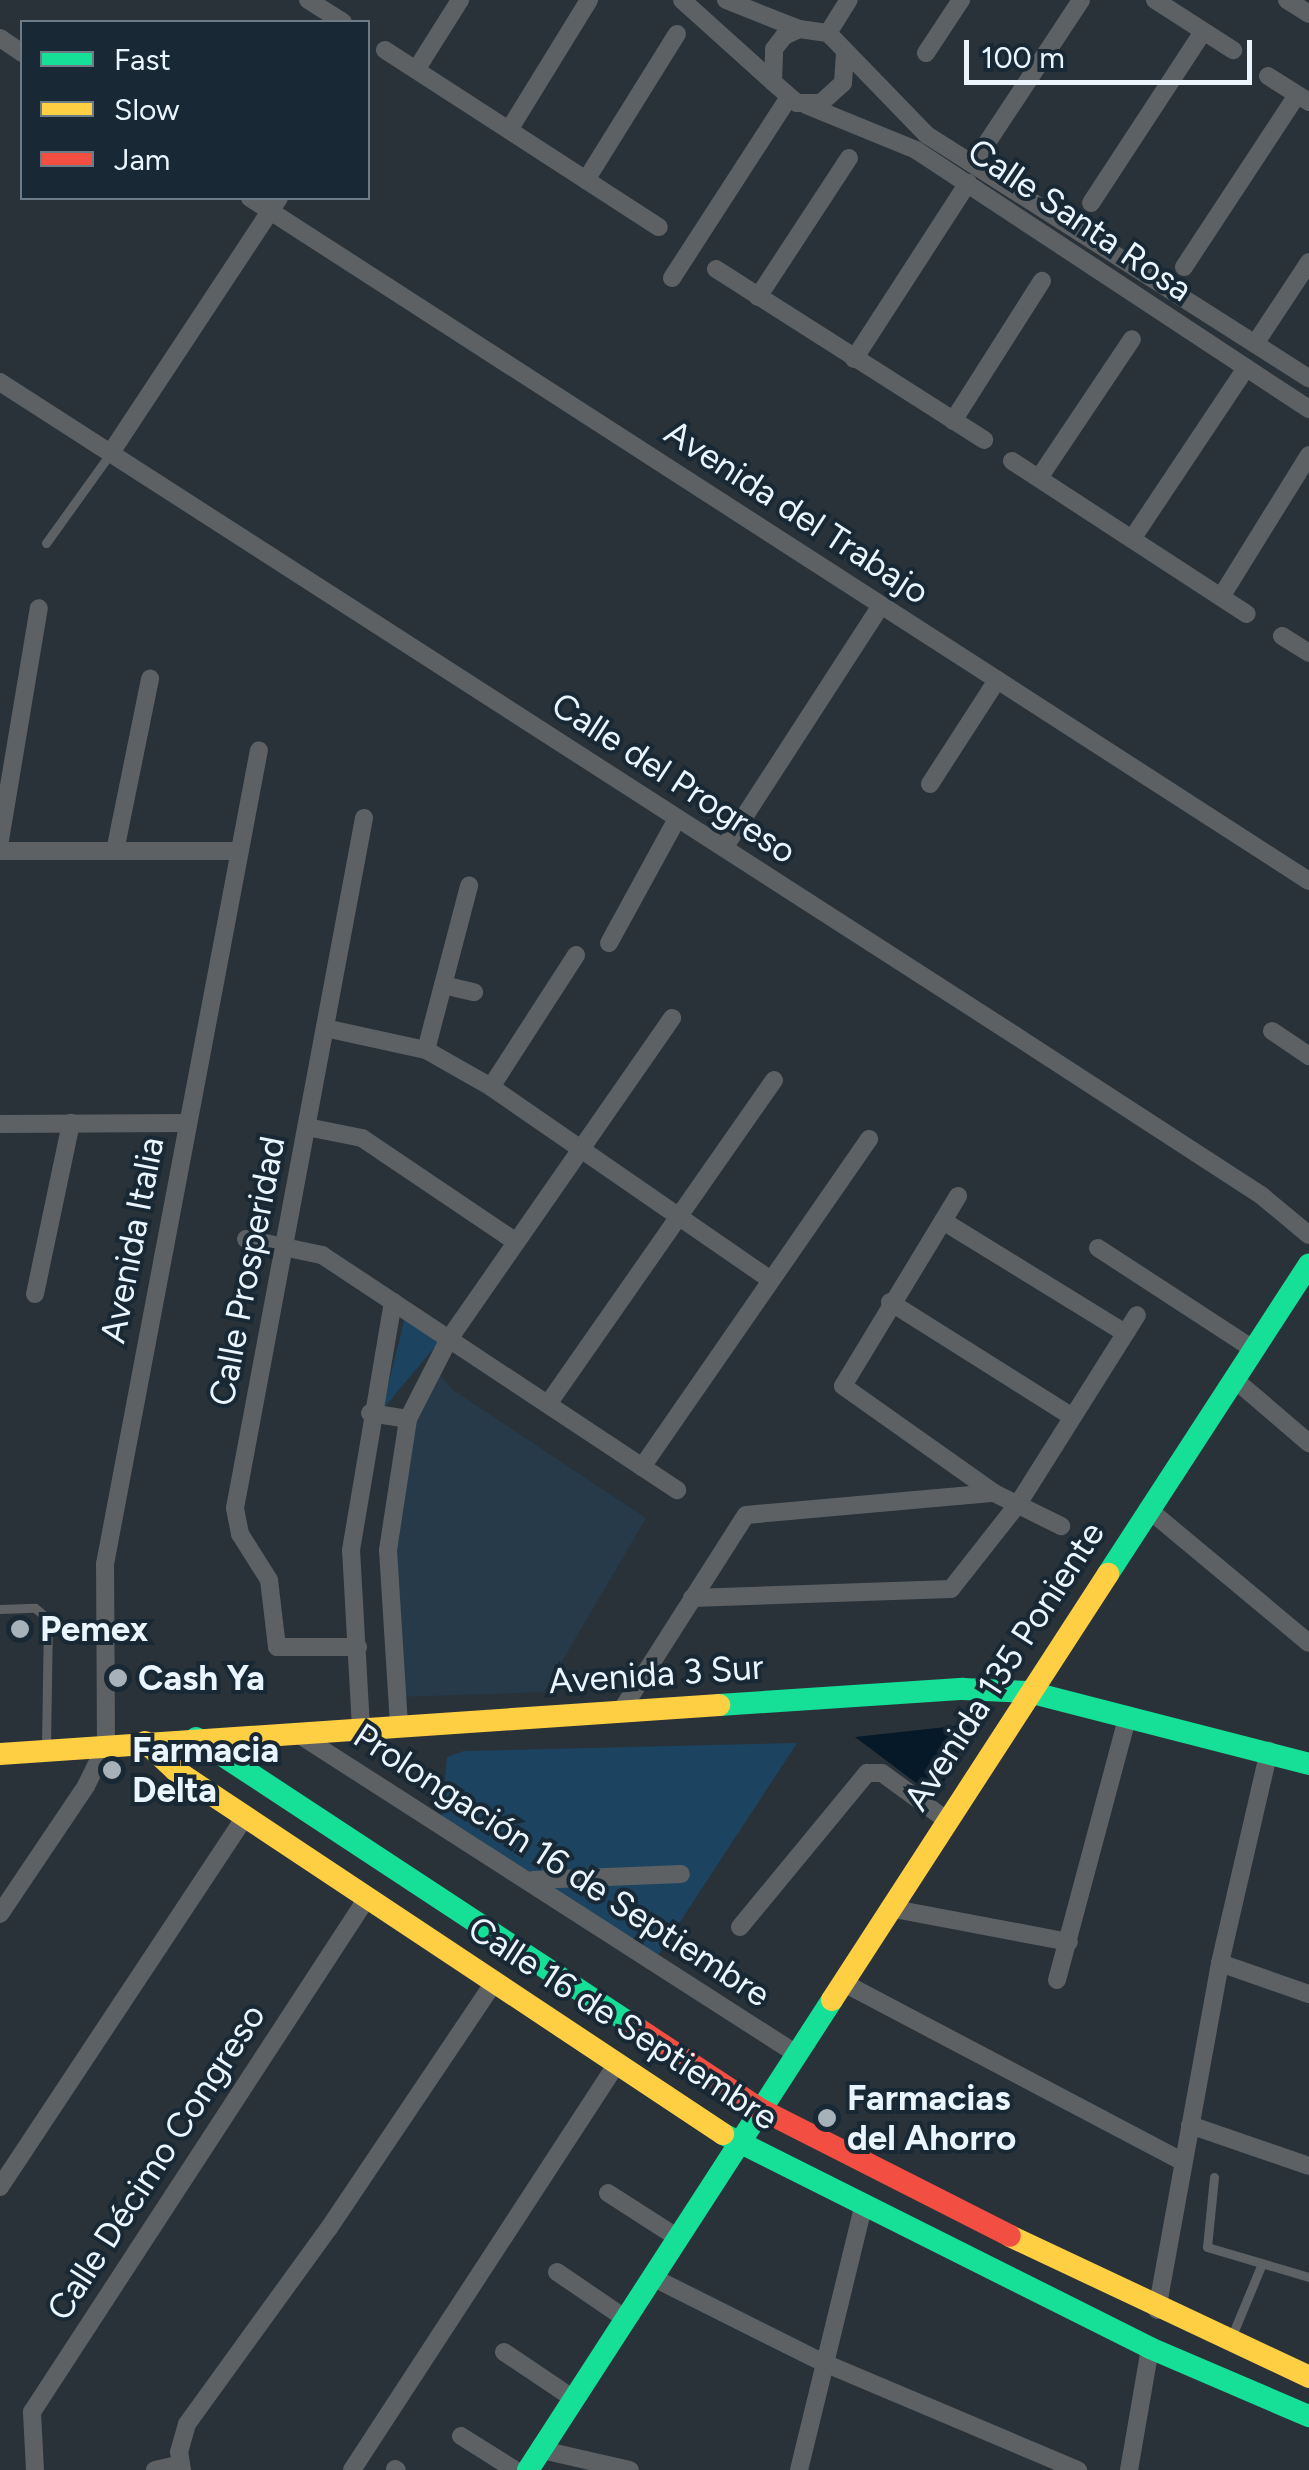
<!DOCTYPE html>
<html>
<head>
<meta charset="utf-8">
<style>
  body { margin:0 }
  #map { position:relative; width:1309px; height:2470px; overflow:hidden; background:#293239; font-family:Figtree,sans-serif }
  div>[style] { position:absolute }
  .built>* { inset:0; background:#263a4a }
  .green>* { inset:0; background:#1c4460 }
  .water>* { inset:0; background:#061928 }
  .lane>* { height:9px; margin:-4.5px; padding:0 4.5px; transform-origin:4.5px; border-radius:4.5px; background:#5d6164 }
  .street>* { height:18px; margin:-9px; padding:0 9px; transform-origin:9px; border-radius:9px; background:#5d6164 }
  .fast>* { height:22px; margin:-11px; padding:0 11px; transform-origin:11px; border-radius:11px; background:#16e098 }
  .slow>* { height:22px; margin:-11px; padding:0 11px; transform-origin:11px; border-radius:11px; background:#ffcf43 }
  .jam>* { height:22px; margin:-11px; padding:0 11px; transform-origin:11px; border-radius:11px; background:#f24e42 }
  .dots>* { width:28px; height:28px; translate:-50% -50%; box-sizing:border-box; border:5px solid #182935; border-radius:50% }
  span { translate:-50% -50%; white-space:nowrap; text-align:center; line-height:1.15; -webkit-text-stroke:8px #182935; paint-order:stroke }
  .street-label { font-size:35px; color:#eaf5fe }
  .poi-label { font-size:35px; color:#eaf5fe; font-weight:700 }
  .left { translate:0 -50%; text-align:left }
  .legend { position:absolute; left:20px; top:20px; width:350px; height:180px; box-sizing:border-box; background:#182935; border:2px solid #6c7b85; margin:0; padding:12px 18px; list-style:none; font-size:30px; color:#eaf5fe }
  .legend li { display:flex; align-items:center; gap:20px; height:50px }
  .legend b { width:50px; border:2px solid #6c7b85 }
  .scale { position:absolute; left:964px; top:40px; width:288px; height:45px; box-sizing:border-box; border:5px solid #eaf5fe; border-top:0; padding-left:12px; font-size:30px; line-height:35px; white-space:nowrap; color:#eaf5fe; -webkit-text-stroke:8px #182935; paint-order:stroke }
</style>
</head>
<body>
<div id="map">
  <div class="built">
    <div style="clip-path:polygon(435px 1369px,454px 1391px,646px 1518px,544px 1692px,399px 1697px,395px 1476px)"></div>
  </div>
  <div class="green">
    <div style="clip-path:polygon(405px 1317px,439px 1342px,382px 1410px)"></div>
    <div style="clip-path:polygon(797px 1743px,655px 1960px,441px 1824px,447px 1757px,464px 1751px)"></div>
  </div>
  <div class="water">
    <div style="clip-path:polygon(973px 1724px,936px 1798px,855px 1737px)"></div>
  </div>
  <div class="lane">
    <div style="left:46px;top:543px;width:110px;rotate:-54.3deg"></div>
    <div style="left:0;top:1609px;width:35px;rotate:-2deg"></div>
    <div style="left:35px;top:1608px;width:17px;rotate:40deg"></div>
    <div style="left:48px;top:1619px;width:128px;rotate:90.9deg"></div>
    <div style="left:1214px;top:2177px;width:70px;rotate:95.7deg"></div>
    <div style="left:1207px;top:2247px;width:106px;rotate:16.4deg"></div>
    <div style="left:1231px;top:2338px;width:78px;rotate:-67.4deg"></div>
  </div>
  <div class="street">
    <div style="left:308px;top:0;width:41px;rotate:32.2deg"></div>
    <div style="left:682px;top:0;width:122px;rotate:42deg"></div>
    <div style="left:726px;top:0;width:79px;rotate:21.7deg"></div>
    <div style="left:1155px;top:0;width:93px;rotate:32.7deg"></div>
    <div style="left:1287px;top:0;width:26px;rotate:32deg"></div>
    <div style="left:828px;top:33px;width:39px;rotate:-58deg"></div>
    <div style="left:0;top:38px;width:27px;rotate:34deg"></div>
    <div style="left:385px;top:50px;width:326px;rotate:32.9deg"></div>
    <div style="left:926px;top:53px;width:64px;rotate:-56.6deg"></div>
    <div style="left:845px;top:54px;width:29px;rotate:94deg"></div>
    <div style="left:843px;top:83px;width:30px;rotate:138deg"></div>
    <div style="left:821px;top:103px;width:24px;rotate:180deg"></div>
    <div style="left:797px;top:103px;width:32px;rotate:-139deg"></div>
    <div style="left:773px;top:82px;width:33px;rotate:-88deg"></div>
    <div style="left:774px;top:49px;width:16px;rotate:-52deg"></div>
    <div style="left:784px;top:36px;width:17px;rotate:-25deg"></div>
    <div style="left:799px;top:29px;width:29px;rotate:8deg"></div>
    <div style="left:828px;top:33px;width:142px;rotate:45.9deg"></div>
    <div style="left:927px;top:135px;width:453px;rotate:32.5deg"></div>
    <div style="left:416px;top:70px;width:83px;rotate:-57.8deg"></div>
    <div style="left:1268px;top:76px;width:49px;rotate:32.4deg"></div>
    <div style="left:806px;top:105px;width:119px;rotate:22.2deg"></div>
    <div style="left:916px;top:150px;width:471px;rotate:33.4deg"></div>
    <div style="left:509px;top:130px;width:153px;rotate:-58.4deg"></div>
    <div style="left:973px;top:164px;width:196px;rotate:-56.6deg"></div>
    <div style="left:586px;top:180px;width:172px;rotate:-58.1deg"></div>
    <div style="left:250px;top:198px;width:1260px;rotate:32.82deg"></div>
    <div style="left:1091px;top:203px;width:204px;rotate:-56.8deg"></div>
    <div style="left:1184px;top:267px;width:206px;rotate:-56.7deg"></div>
    <div style="left:716px;top:269px;width:318px;rotate:32.5deg"></div>
    <div style="left:672px;top:278px;width:213px;rotate:-57.1deg"></div>
    <div style="left:758px;top:297px;width:166px;rotate:-56.8deg"></div>
    <div style="left:1255px;top:344px;width:98px;rotate:-56.6deg"></div>
    <div style="left:854px;top:359px;width:210px;rotate:-57.1deg"></div>
    <div style="left:0;top:382px;width:1208px;rotate:32.77deg"></div>
    <div style="left:1016px;top:1036px;width:293px;rotate:33deg"></div>
    <div style="left:1262px;top:1196px;width:61px;rotate:39.7deg"></div>
    <div style="left:953px;top:421px;width:166px;rotate:-57.6deg"></div>
    <div style="left:110px;top:454px;width:307px;rotate:-56.6deg"></div>
    <div style="left:1012px;top:461px;width:280px;rotate:33.1deg"></div>
    <div style="left:1039px;top:478px;width:167px;rotate:-56.2deg"></div>
    <div style="left:1132px;top:539px;width:206px;rotate:-56.3deg"></div>
    <div style="left:1221px;top:597px;width:167px;rotate:-58.2deg"></div>
    <div style="left:1282px;top:636px;width:32px;rotate:32deg"></div>
    <div style="left:930px;top:784px;width:124px;rotate:-57.2deg"></div>
    <div style="left:0;top:840px;width:235px;rotate:-80.5deg"></div>
    <div style="left:724px;top:848px;width:289px;rotate:-57.1deg"></div>
    <div style="left:0;top:851px;width:237px"></div>
    <div style="left:115px;top:851px;width:176px;rotate:-78.5deg"></div>
    <div style="left:609px;top:943px;width:141px;rotate:-61.3deg"></div>
    <div style="left:443px;top:985px;width:32px;rotate:13deg"></div>
    <div style="left:325px;top:1028px;width:103px;rotate:12.3deg"></div>
    <div style="left:426px;top:1050px;width:75px;rotate:29.6deg"></div>
    <div style="left:491px;top:1087px;width:340px;rotate:34.6deg"></div>
    <div style="left:1272px;top:1031px;width:45px;rotate:34deg"></div>
    <div style="left:426px;top:1050px;width:170px;rotate:-75.3deg"></div>
    <div style="left:491px;top:1087px;width:157px;rotate:-57.2deg"></div>
    <div style="left:0;top:1124px;width:187px;rotate:-0.3deg"></div>
    <div style="left:307px;top:1127px;width:56px;rotate:11.3deg"></div>
    <div style="left:362px;top:1138px;width:186px;rotate:34deg"></div>
    <div style="left:958px;top:1196px;width:222px;rotate:121.2deg"></div>
    <div style="left:843px;top:1386px;width:185px;rotate:35.3deg"></div>
    <div style="left:994px;top:1493px;width:75px;rotate:26.2deg"></div>
    <div style="left:943px;top:1221px;width:214px;rotate:31.6deg"></div>
    <div style="left:246px;top:1239px;width:78px;rotate:11.9deg"></div>
    <div style="left:322px;top:1255px;width:426px;rotate:33.5deg"></div>
    <div style="left:1098px;top:1248px;width:185px;rotate:33.1deg"></div>
    <div style="left:35px;top:1294px;width:175px;rotate:-78.1deg"></div>
    <div style="left:890px;top:1302px;width:214px;rotate:32.2deg"></div>
    <div style="left:1234px;top:1379px;width:99px;rotate:40.5deg"></div>
    <div style="left:548px;top:1404px;width:395px;rotate:-55.1deg"></div>
    <div style="left:370px;top:1413px;width:38px;rotate:9deg"></div>
    <div style="left:642px;top:1467px;width:399px;rotate:-55.3deg"></div>
    <div style="left:1148px;top:1509px;width:209px;rotate:39.8deg"></div>
    <div style="left:692px;top:1598px;width:259px;rotate:-2deg"></div>
    <div style="left:951px;top:1589px;width:108px;rotate:-51.8deg"></div>
    <div style="left:1018px;top:1504px;width:223px;rotate:-57.8deg"></div>
    <div style="left:358px;top:1647px;width:81px;rotate:180deg"></div>
    <div style="left:277px;top:1647px;width:67px;rotate:-96.8deg"></div>
    <div style="left:269px;top:1580px;width:54px;rotate:-122.2deg"></div>
    <div style="left:240px;top:1534px;width:26px;rotate:-101deg"></div>
    <div style="left:235px;top:1508px;width:702px;rotate:-79.41deg"></div>
    <div style="left:621px;top:1711px;width:232px;rotate:-57.5deg"></div>
    <div style="left:746px;top:1515px;width:249px;rotate:-5.1deg"></div>
    <div style="left:399px;top:1725px;width:175px;rotate:-93.6deg"></div>
    <div style="left:388px;top:1550px;width:133px;rotate:-81.3deg"></div>
    <div style="left:408px;top:1419px;width:90px;rotate:-62.9deg"></div>
    <div style="left:449px;top:1339px;width:391px;rotate:-55.2deg"></div>
    <div style="left:361px;top:1728px;width:178px;rotate:-93.2deg"></div>
    <div style="left:351px;top:1550px;width:252px;rotate:-80.4deg"></div>
    <div style="left:295px;top:1732px;width:594px;rotate:32.7deg"></div>
    <div style="left:533px;top:1880px;width:148px;rotate:-2.3deg"></div>
    <div style="left:889px;top:1908px;width:183px;rotate:10.7deg"></div>
    <div style="left:0;top:1914px;width:154px;rotate:-56.1deg"></div>
    <div style="left:86px;top:1786px;width:46px;rotate:-64deg"></div>
    <div style="left:106px;top:1745px;width:181px;rotate:-90.3deg"></div>
    <div style="left:105px;top:1564px;width:828px;rotate:-79.29deg"></div>
    <div style="left:740px;top:1927px;width:200px;rotate:-50.5deg"></div>
    <div style="left:867px;top:1773px;width:15px"></div>
    <div style="left:882px;top:1773px;width:78px;rotate:36.1deg"></div>
    <div style="left:1220px;top:1963px;width:94px;rotate:19.2deg"></div>
    <div style="left:1057px;top:1980px;width:274px;rotate:-75deg"></div>
    <div style="left:842px;top:1982px;width:386px;rotate:27.8deg"></div>
    <div style="left:1190px;top:2125px;width:126px;rotate:19deg"></div>
    <div style="left:0;top:2187px;width:444px;rotate:-56.5deg"></div>
    <div style="left:608px;top:2193px;width:83px;rotate:32.7deg"></div>
    <div style="left:557px;top:2272px;width:83px;rotate:34.3deg"></div>
    <div style="left:652px;top:2277px;width:190px;rotate:26.6deg"></div>
    <div style="left:822px;top:2362px;width:278px;rotate:22.9deg"></div>
    <div style="left:1157px;top:2310px;width:353px;rotate:-79.7deg"></div>
    <div style="left:1220px;top:1963px;width:218px;rotate:-77deg"></div>
    <div style="left:504px;top:2352px;width:84px;rotate:33.9deg"></div>
    <div style="left:461px;top:2436px;width:64px;rotate:32.2deg"></div>
    <div style="left:542px;top:2450px;width:90px;rotate:12.8deg"></div>
    <div style="left:395px;top:2469px;width:2px;rotate:27deg"></div>
    <div style="left:35px;top:2470px;width:58px;rotate:-93deg"></div>
    <div style="left:32px;top:2412px;width:614px;rotate:-56.91deg"></div>
    <div style="left:155px;top:2470px;width:26px;rotate:-13deg"></div>
    <div style="left:182px;top:2470px;width:18px;rotate:-99deg"></div>
    <div style="left:179px;top:2452px;width:29px;rotate:-74deg"></div>
    <div style="left:187px;top:2424px;width:242px;rotate:-54.1deg"></div>
    <div style="left:329px;top:2228px;width:296px;rotate:-56.1deg"></div>
    <div style="left:352px;top:2470px;width:485px;rotate:-56.9deg"></div>
    <div style="left:799px;top:2470px;width:270px;rotate:-76.3deg"></div>
    <div style="left:1129px;top:2470px;width:124px;rotate:-80.2deg"></div>
  </div>
  <div class="fast">
    <div style="left:1108px;top:1574px;width:369px;rotate:-57deg"></div>
    <div style="left:719px;top:1705px;width:245px;rotate:-3.8deg"></div>
    <div style="left:963px;top:1689px;width:66px;rotate:2.6deg"></div>
    <div style="left:1029px;top:1692px;width:289px;rotate:14.4deg"></div>
    <div style="left:196px;top:1738px;width:524px;rotate:33.33deg"></div>
    <div style="left:723px;top:2134px;width:478px;rotate:26.6deg"></div>
    <div style="left:1150px;top:2348px;width:173px;rotate:23.2deg"></div>
    <div style="left:528px;top:2470px;width:560px;rotate:-57.1deg"></div>
  </div>
  <div class="slow">
    <div style="left:145px;top:1742px;width:41px;rotate:43deg"></div>
    <div style="left:175px;top:1770px;width:658px;rotate:33.59deg"></div>
    <div style="left:0;top:1754px;width:721px;rotate:-3.9deg"></div>
    <div style="left:832px;top:2000px;width:508px;rotate:-57.06deg"></div>
    <div style="left:1010px;top:2236px;width:331px;rotate:25.2deg"></div>
  </div>
  <div class="jam">
    <div style="left:634px;top:2026px;width:151px;rotate:33.4deg"></div>
    <div style="left:760px;top:2109px;width:280px;rotate:26.9deg"></div>
  </div>
  <div class="dots">
    <div style="left:20px;top:1629px;background:#a6b1b9"></div>
    <div style="left:118px;top:1678px;background:#a6b1b9"></div>
    <div style="left:112px;top:1770px;background:#a6b1b9"></div>
    <div style="left:827px;top:2118px;background:#a6b1b9"></div>
  </div>
  <div class="street-label">
    <span style="left:1080px;top:220px;rotate:34deg">Calle Santa Rosa</span>
    <span style="left:797px;top:512px;rotate:33deg">Avenida del Trabajo</span>
    <span style="left:674px;top:778px;rotate:33deg">Calle del Progreso</span>
    <span style="left:132px;top:1240px;rotate:-79deg">Avenida Italia</span>
    <span style="left:247px;top:1271px;rotate:-79deg">Calle Prosperidad</span>
    <span style="left:1004px;top:1666px;rotate:-57deg">Avenida 135 Poniente</span>
    <span style="left:656px;top:1674px;rotate:-4deg">Avenida 3 Sur</span>
    <span style="left:562px;top:1865px;rotate:33deg">Prolongación 16 de Septiembre</span>
    <span style="left:623px;top:2023px;rotate:33deg">Calle 16 de Septiembre</span>
    <span style="left:156px;top:2162px;rotate:-57deg">Calle Décimo Congreso</span>
  </div>
  <div class="poi-label">
    <span class="left" style="left:40px;top:1629px">Pemex</span>
    <span class="left" style="left:138px;top:1678px">Cash Ya</span>
    <span class="left" style="left:132px;top:1770px">Farmacia<br>Delta</span>
    <span class="left" style="left:847px;top:2118px">Farmacias<br>del Ahorro</span>
  </div>
  <ul class="legend">
  <li><b style="height:12px;background:#16e098"></b>Fast</li>
  <li><b style="height:12px;background:#ffcf43"></b>Slow</li>
  <li><b style="height:12px;background:#f24e42"></b>Jam</li>
  </ul>
  <div class="scale">100 m</div>
</div>
</body>
</html>
